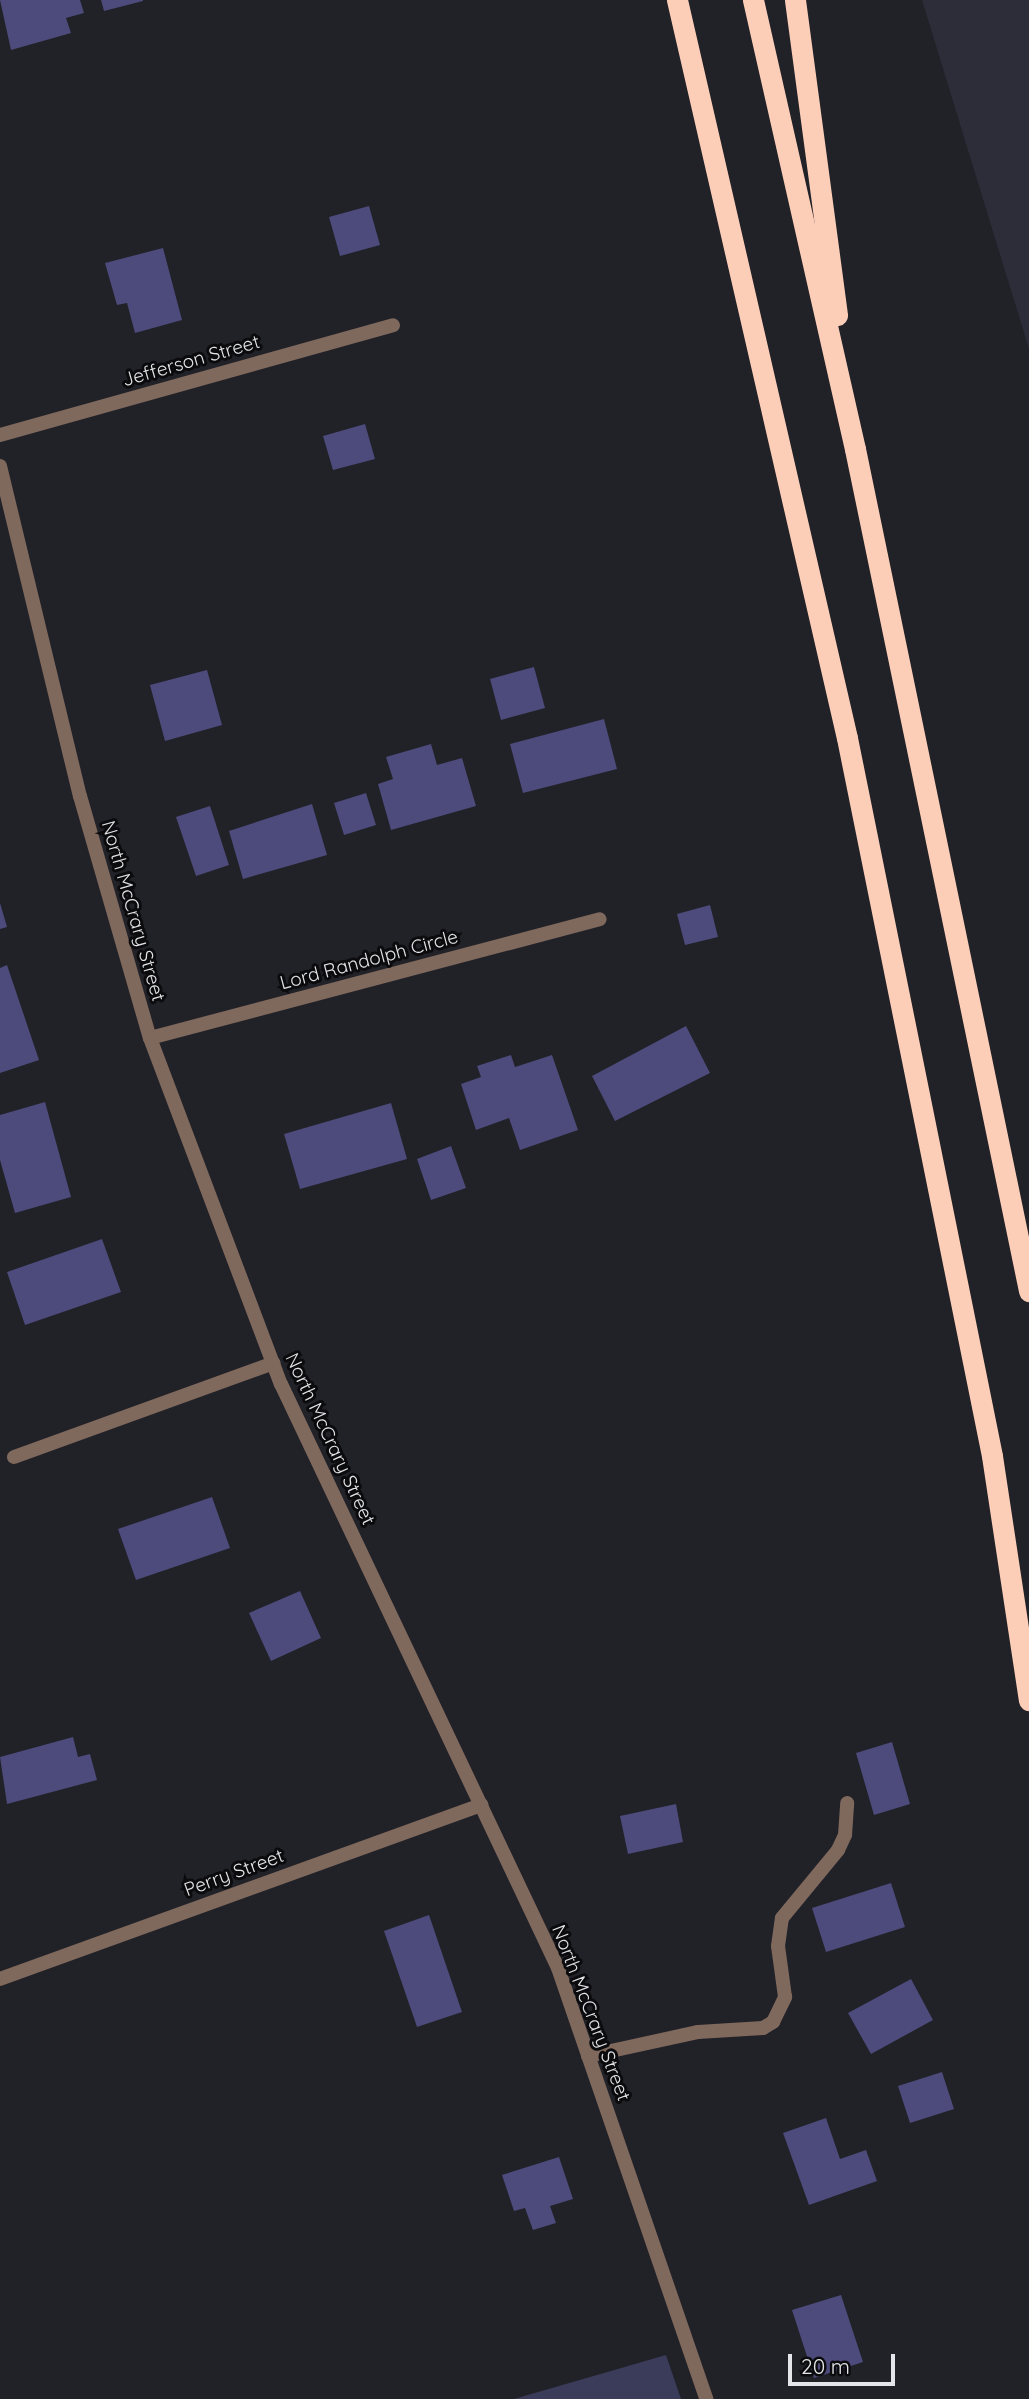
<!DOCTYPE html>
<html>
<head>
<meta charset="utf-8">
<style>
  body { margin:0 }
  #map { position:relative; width:1029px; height:2399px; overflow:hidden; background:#212128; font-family:Quicksand,sans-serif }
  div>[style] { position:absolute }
  .built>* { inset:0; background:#2c2d38 }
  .green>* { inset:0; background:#3b3b5a }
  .building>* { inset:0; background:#4c4b7b }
  .service>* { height:14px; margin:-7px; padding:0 7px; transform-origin:7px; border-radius:7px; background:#7f685c }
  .minor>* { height:14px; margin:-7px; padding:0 7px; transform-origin:7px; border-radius:7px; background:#7f685c }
  .motorway>* { height:21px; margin:-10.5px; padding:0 10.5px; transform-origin:10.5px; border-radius:10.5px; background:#fdceb7 }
  span { translate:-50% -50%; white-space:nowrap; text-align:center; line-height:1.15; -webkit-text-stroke:6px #0b0b0e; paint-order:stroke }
  .street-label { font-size:19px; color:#e4e5e9 }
  .scale { position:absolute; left:788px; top:2354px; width:107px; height:32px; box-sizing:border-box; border:4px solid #e4e5e9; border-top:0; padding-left:9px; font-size:21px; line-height:24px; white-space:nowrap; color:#e4e5e9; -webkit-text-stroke:5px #0b0b0e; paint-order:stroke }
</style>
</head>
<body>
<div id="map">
  <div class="built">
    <div style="clip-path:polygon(922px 0,1029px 0,1029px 349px)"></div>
  </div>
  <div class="green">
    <div style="clip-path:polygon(666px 2355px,681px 2399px,514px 2399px)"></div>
  </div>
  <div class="building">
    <div style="clip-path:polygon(0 0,80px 0,84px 13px,66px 18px,71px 33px,11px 50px)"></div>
    <div style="clip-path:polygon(101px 0,143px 0,143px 1px,104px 11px)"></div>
    <div style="clip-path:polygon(369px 206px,380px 245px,340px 256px,329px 217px)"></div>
    <div style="clip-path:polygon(163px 248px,182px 320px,135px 333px,127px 303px,117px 305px,105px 263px)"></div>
    <div style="clip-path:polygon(365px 424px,375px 459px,333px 470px,323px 436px)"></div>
    <div style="clip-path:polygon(534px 667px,545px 708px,501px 720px,490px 679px)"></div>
    <div style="clip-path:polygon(207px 670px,222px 725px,165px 741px,150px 685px)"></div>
    <div style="clip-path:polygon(604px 719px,617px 769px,523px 793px,510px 744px)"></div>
    <div style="clip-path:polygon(431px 744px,437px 765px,462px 758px,476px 806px,391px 830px,378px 784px,393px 779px,386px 757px)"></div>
    <div style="clip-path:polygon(366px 793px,376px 825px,344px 835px,334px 803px)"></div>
    <div style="clip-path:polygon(312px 804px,327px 855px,243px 879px,229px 831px)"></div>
    <div style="clip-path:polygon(210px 806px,229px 865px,196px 876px,176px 817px)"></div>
    <div style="clip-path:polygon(0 903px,7px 927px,0 929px)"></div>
    <div style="clip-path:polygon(710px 905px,718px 937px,685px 945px,677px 914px)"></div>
    <div style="clip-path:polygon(7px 965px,39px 1060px,0 1073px,0 968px)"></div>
    <div style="clip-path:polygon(686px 1026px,710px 1073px,615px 1121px,592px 1076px)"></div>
    <div style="clip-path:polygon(511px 1055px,515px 1067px,552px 1055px,578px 1130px,520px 1150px,509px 1118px,476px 1130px,461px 1084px,481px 1077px,477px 1066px)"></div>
    <div style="clip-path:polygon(45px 1102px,71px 1197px,15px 1213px,0 1160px,0 1115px)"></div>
    <div style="clip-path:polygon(391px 1103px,407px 1159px,300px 1189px,284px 1134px)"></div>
    <div style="clip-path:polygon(451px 1146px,466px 1188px,431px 1200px,417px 1159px)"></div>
    <div style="clip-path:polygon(102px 1239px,121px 1292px,25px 1325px,7px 1272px)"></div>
    <div style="clip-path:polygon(212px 1497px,230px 1548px,136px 1580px,118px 1529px)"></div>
    <div style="clip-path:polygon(300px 1591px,321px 1638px,271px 1661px,249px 1613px)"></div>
    <div style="clip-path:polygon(73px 1737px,78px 1757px,90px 1754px,97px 1780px,7px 1804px,0 1757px)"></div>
    <div style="clip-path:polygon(892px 1742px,910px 1804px,874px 1815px,856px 1753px)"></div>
    <div style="clip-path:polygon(676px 1804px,683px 1842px,628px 1854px,620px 1816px)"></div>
    <div style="clip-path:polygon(891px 1883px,905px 1927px,826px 1952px,812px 1908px)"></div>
    <div style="clip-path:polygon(429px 1915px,462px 2012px,417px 2027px,384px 1931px)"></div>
    <div style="clip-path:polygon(911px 1979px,933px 2020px,871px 2054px,848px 2013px)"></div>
    <div style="clip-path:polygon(942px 2072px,954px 2109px,910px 2123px,898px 2086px)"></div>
    <div style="clip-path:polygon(826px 2118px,840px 2159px,866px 2150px,877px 2181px,809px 2205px,783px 2133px)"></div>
    <div style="clip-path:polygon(559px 2157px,573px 2199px,550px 2206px,556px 2223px,533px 2230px,525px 2208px,514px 2211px,502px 2175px)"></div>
    <div style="clip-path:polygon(841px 2295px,863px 2362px,814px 2378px,792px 2310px)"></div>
  </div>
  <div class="service">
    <div style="left:14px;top:1457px;width:276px;rotate:-19.9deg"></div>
    <div style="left:588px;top:2056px;width:113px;rotate:-12.3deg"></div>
    <div style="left:698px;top:2032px;width:65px;rotate:-3.5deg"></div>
    <div style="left:763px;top:2028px;width:12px;rotate:-31deg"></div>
    <div style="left:773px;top:2022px;width:28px;rotate:-64deg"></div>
    <div style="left:785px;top:1997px;width:51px;rotate:-97.8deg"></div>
    <div style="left:778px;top:1946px;width:28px;rotate:-82deg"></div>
    <div style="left:782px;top:1918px;width:88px;rotate:-50.5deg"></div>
    <div style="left:838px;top:1850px;width:17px;rotate:-65deg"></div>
    <div style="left:845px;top:1835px;width:32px;rotate:-86deg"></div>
  </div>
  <div class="minor">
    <div style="left:0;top:435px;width:408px;rotate:-15.6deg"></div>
    <div style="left:0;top:466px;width:340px;rotate:76.4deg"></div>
    <div style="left:80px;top:796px;width:252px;rotate:73.9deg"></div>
    <div style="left:150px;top:1038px;width:370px;rotate:69.3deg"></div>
    <div style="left:281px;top:1384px;width:646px;rotate:64.62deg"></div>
    <div style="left:558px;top:1968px;width:456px;rotate:71deg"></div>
    <div style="left:150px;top:1038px;width:465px;rotate:-14.8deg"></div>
    <div style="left:0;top:1979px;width:512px;rotate:-19.89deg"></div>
  </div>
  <div class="motorway">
    <div style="left:677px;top:0;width:757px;rotate:77.03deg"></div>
    <div style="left:847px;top:738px;width:732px;rotate:78.58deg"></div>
    <div style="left:992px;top:1456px;width:247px;rotate:81.4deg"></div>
    <div style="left:753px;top:0;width:460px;rotate:77.2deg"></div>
    <div style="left:855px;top:449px;width:860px;rotate:78.32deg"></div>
    <div style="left:795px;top:0;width:318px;rotate:82.4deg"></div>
  </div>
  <div class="street-label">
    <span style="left:191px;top:361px;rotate:-16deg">Jefferson Street</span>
    <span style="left:133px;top:911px;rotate:74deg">North McCrary Street</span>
    <span style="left:369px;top:960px;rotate:-15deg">Lord Randolph Circle</span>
    <span style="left:330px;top:1439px;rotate:65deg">North McCrary Street</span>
    <span style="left:234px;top:1873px;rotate:-20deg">Perry Street</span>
    <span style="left:591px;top:2013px;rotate:69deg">North McCrary Street</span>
  </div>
  <div class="scale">20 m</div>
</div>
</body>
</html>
